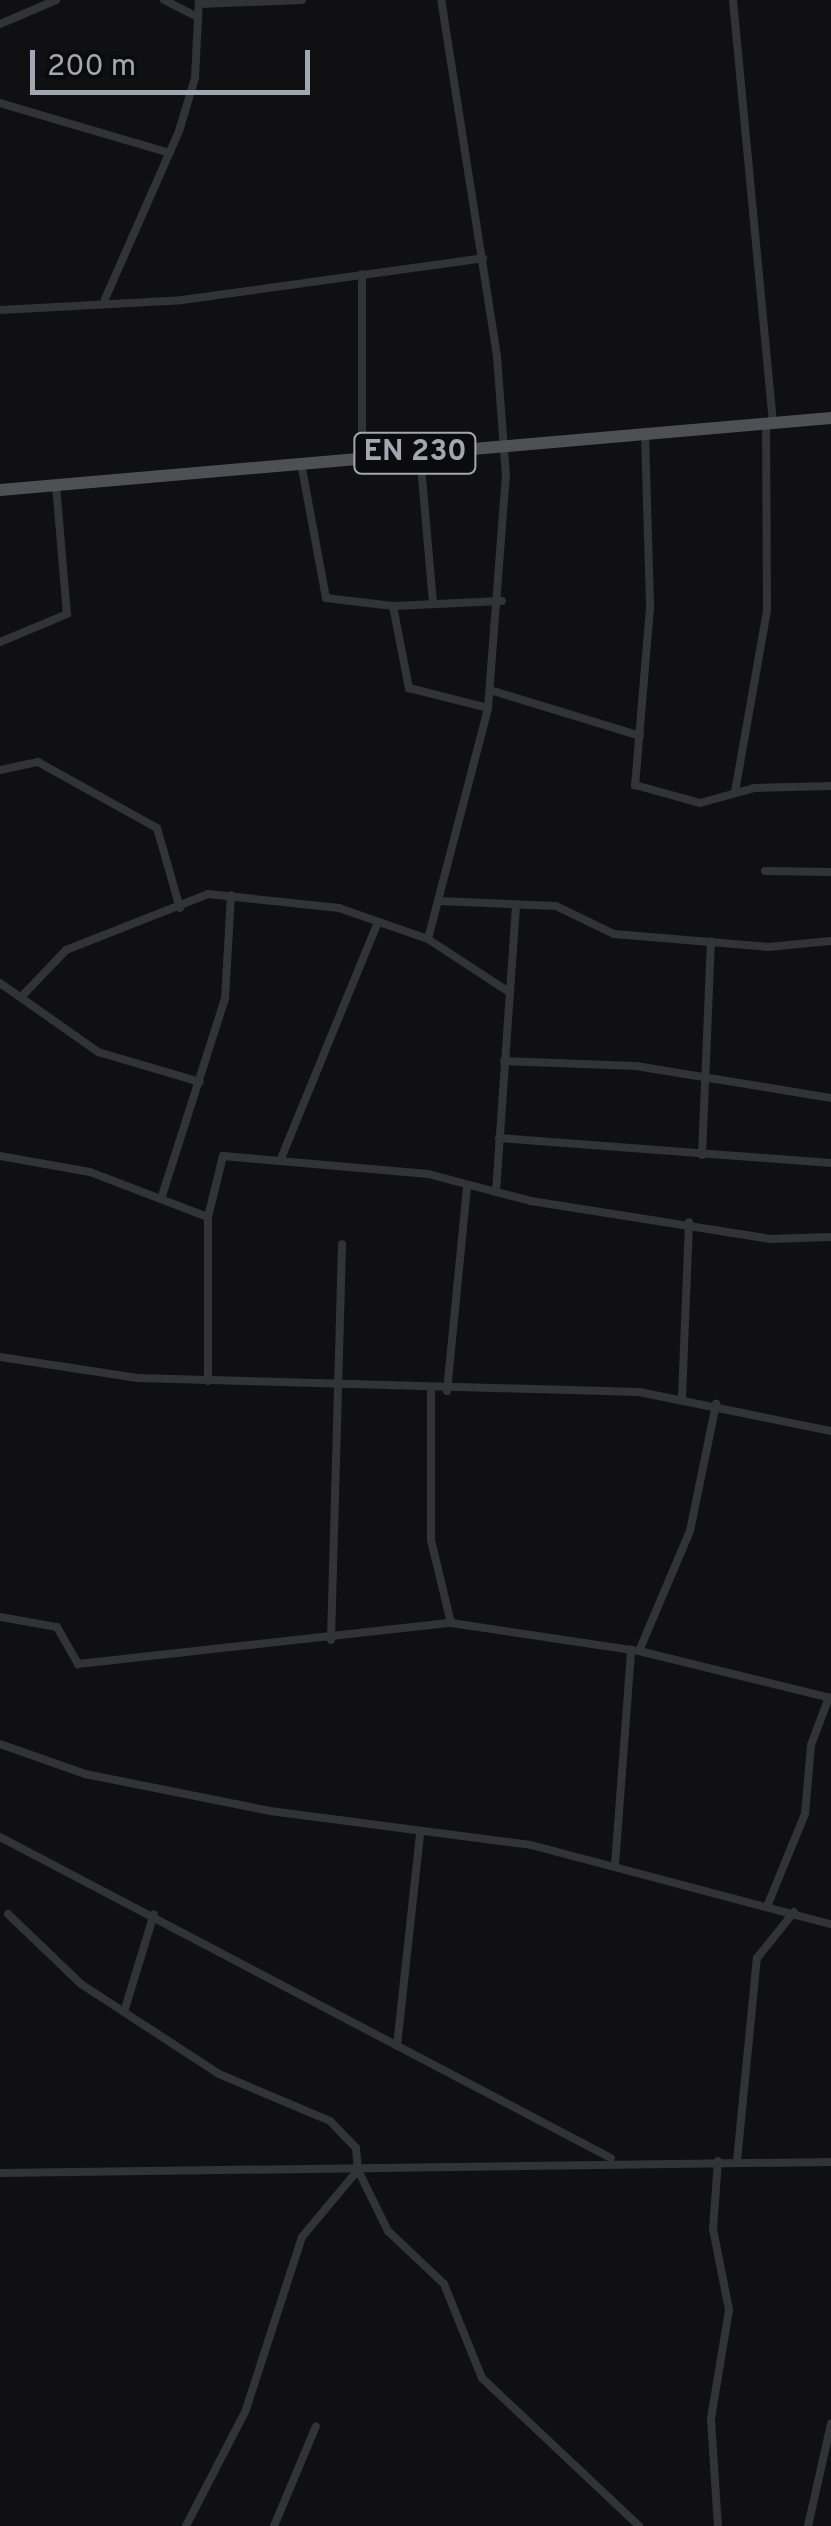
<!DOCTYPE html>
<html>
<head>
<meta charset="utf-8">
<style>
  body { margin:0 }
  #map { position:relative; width:831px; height:2526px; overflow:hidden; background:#101012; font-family:Overpass,sans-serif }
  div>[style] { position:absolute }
  .minor>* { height:8px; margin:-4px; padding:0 4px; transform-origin:4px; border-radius:4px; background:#323336 }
  .primary>* { height:12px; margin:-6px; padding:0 6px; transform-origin:6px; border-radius:6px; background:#4e5055 }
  span { translate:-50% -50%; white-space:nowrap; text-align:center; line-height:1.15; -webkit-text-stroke:8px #0b0b0d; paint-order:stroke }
  .shield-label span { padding:2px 8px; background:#0b0b0d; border:2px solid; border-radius:8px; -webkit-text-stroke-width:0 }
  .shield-label { font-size:30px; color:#a2a8b1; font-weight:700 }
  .scale { position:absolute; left:30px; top:50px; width:280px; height:45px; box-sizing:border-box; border:5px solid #a2a8b1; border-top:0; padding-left:12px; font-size:30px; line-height:35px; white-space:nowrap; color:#a2a8b1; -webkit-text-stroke:8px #0b0b0d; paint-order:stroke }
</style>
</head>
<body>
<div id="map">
  <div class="minor">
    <div style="left:164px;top:0;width:37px;rotate:27deg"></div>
    <div style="left:733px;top:0;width:425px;rotate:84.6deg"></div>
    <div style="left:199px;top:4px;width:103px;rotate:-2.2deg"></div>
    <div style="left:0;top:24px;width:61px;rotate:-23.2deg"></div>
    <div style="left:0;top:103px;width:177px;rotate:16.4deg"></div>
    <div style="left:362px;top:274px;width:183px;rotate:90deg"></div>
    <div style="left:105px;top:299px;width:184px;rotate:-66.2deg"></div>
    <div style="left:179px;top:131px;width:55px;rotate:-73.2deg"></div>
    <div style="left:195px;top:78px;width:78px;rotate:-87.1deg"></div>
    <div style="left:0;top:310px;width:182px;rotate:-3.1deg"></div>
    <div style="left:182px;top:300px;width:304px;rotate:-7.9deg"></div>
    <div style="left:645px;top:435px;width:173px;rotate:88.3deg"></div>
    <div style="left:650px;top:608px;width:178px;rotate:94.8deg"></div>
    <div style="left:635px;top:785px;width:67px;rotate:15.5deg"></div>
    <div style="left:700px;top:803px;width:56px;rotate:-15.5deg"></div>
    <div style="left:754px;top:788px;width:77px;rotate:-1.5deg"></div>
    <div style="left:420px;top:454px;width:150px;rotate:85deg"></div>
    <div style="left:301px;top:463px;width:137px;rotate:79.5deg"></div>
    <div style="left:326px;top:598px;width:67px;rotate:6.8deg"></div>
    <div style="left:393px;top:606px;width:84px;rotate:79deg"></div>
    <div style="left:409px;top:688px;width:81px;rotate:14.2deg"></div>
    <div style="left:393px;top:606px;width:109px;rotate:-2.6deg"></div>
    <div style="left:0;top:642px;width:73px;rotate:-22.7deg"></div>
    <div style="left:67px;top:614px;width:129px;rotate:-94.9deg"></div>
    <div style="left:490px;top:690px;width:157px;rotate:17deg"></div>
    <div style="left:0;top:770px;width:39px;rotate:-12deg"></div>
    <div style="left:38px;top:762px;width:136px;rotate:29deg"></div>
    <div style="left:157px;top:828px;width:83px;rotate:74deg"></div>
    <div style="left:735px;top:792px;width:185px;rotate:-80deg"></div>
    <div style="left:767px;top:610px;width:186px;rotate:-90.3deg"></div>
    <div style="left:765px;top:871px;width:66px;rotate:0.9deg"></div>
    <div style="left:439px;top:901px;width:117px;rotate:2.4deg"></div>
    <div style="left:556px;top:906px;width:64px;rotate:25.8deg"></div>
    <div style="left:614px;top:934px;width:155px;rotate:4.8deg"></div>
    <div style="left:768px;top:947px;width:63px;rotate:-5.4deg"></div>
    <div style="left:428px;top:939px;width:239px;rotate:-75.4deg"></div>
    <div style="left:488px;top:708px;width:233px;rotate:-85.6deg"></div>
    <div style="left:506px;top:476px;width:120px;rotate:-94.3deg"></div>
    <div style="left:497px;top:356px;width:360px;rotate:-98.9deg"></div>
    <div style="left:0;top:983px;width:120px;rotate:35.1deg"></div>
    <div style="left:98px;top:1052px;width:106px;rotate:16.4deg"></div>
    <div style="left:24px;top:994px;width:61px;rotate:-46.3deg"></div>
    <div style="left:66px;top:950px;width:153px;rotate:-21.5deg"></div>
    <div style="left:208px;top:894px;width:132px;rotate:6.1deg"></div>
    <div style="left:339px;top:908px;width:94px;rotate:19.2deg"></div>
    <div style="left:428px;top:939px;width:97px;rotate:33.2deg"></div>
    <div style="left:504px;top:1061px;width:132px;rotate:2.2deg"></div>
    <div style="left:636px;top:1066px;width:198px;rotate:9.3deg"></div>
    <div style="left:499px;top:1138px;width:333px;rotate:4.3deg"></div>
    <div style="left:702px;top:1155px;width:214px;rotate:-87.6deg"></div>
    <div style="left:0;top:1156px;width:91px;rotate:10.1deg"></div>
    <div style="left:90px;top:1172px;width:126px;rotate:20.9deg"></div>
    <div style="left:282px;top:1156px;width:253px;rotate:-67.7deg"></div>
    <div style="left:496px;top:1192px;width:286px;rotate:-86deg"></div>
    <div style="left:161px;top:1199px;width:210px;rotate:-72.3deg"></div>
    <div style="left:225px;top:999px;width:104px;rotate:-86.7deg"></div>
    <div style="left:0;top:1357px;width:139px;rotate:8.7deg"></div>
    <div style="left:137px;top:1378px;width:502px;rotate:1.6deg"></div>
    <div style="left:639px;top:1392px;width:196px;rotate:11.5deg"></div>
    <div style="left:208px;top:1381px;width:164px;rotate:-90deg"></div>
    <div style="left:208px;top:1217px;width:63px;rotate:-76.2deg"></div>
    <div style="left:223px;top:1156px;width:206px;rotate:5deg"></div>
    <div style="left:428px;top:1174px;width:106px;rotate:14.7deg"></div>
    <div style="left:531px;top:1201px;width:242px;rotate:9deg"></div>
    <div style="left:770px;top:1239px;width:61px;rotate:-1.9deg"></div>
    <div style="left:447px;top:1391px;width:204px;rotate:-84.4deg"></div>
    <div style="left:431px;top:1392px;width:148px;rotate:90deg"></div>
    <div style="left:431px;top:1540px;width:85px;rotate:76.5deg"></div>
    <div style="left:682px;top:1397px;width:175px;rotate:-87.7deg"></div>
    <div style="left:0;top:1617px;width:58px;rotate:10deg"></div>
    <div style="left:57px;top:1627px;width:43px;rotate:60.4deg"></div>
    <div style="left:78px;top:1664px;width:375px;rotate:-6.3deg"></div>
    <div style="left:451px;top:1623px;width:190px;rotate:8.5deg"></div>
    <div style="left:639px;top:1651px;width:198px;rotate:13.8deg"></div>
    <div style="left:331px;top:1640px;width:396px;rotate:-88.4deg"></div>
    <div style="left:639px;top:1651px;width:130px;rotate:-67deg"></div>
    <div style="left:690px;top:1531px;width:130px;rotate:-78.4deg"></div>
    <div style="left:0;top:1744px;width:90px;rotate:19.4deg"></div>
    <div style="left:85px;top:1774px;width:189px;rotate:11.3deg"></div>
    <div style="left:270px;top:1811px;width:263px;rotate:7.4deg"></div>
    <div style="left:531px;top:1845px;width:310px;rotate:14.8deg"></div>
    <div style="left:0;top:1837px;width:690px;rotate:27.72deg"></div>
    <div style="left:615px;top:1865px;width:216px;rotate:-85.7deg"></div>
    <div style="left:768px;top:1904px;width:97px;rotate:-67.7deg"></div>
    <div style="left:805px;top:1814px;width:69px;rotate:-85deg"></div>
    <div style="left:811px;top:1745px;width:51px;rotate:-69.4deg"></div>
    <div style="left:8px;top:1914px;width:101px;rotate:43.8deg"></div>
    <div style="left:81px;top:1984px;width:165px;rotate:33.1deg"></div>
    <div style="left:219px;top:2074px;width:121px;rotate:22.9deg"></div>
    <div style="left:330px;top:2121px;width:37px;rotate:46deg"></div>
    <div style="left:356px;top:2148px;width:22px;rotate:85deg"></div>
    <div style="left:358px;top:2170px;width:87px;rotate:129.9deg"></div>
    <div style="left:302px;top:2237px;width:184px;rotate:108deg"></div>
    <div style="left:245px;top:2412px;width:128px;rotate:117.4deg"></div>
    <div style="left:124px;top:2012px;width:102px;rotate:-73deg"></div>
    <div style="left:397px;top:2046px;width:213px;rotate:-83.8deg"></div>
    <div style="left:718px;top:2161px;width:68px;rotate:94.2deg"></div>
    <div style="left:713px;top:2229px;width:83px;rotate:78.8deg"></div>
    <div style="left:729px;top:2310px;width:110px;rotate:99.4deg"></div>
    <div style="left:711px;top:2419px;width:107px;rotate:86.3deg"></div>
    <div style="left:737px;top:2161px;width:204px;rotate:-84.4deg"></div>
    <div style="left:757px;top:1958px;width:59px;rotate:-51.2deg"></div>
    <div style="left:358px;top:2170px;width:68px;rotate:63.8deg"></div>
    <div style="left:388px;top:2231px;width:77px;rotate:43.4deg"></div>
    <div style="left:444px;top:2284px;width:101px;rotate:68deg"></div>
    <div style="left:482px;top:2378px;width:216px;rotate:43.3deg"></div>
    <div style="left:0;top:2173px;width:831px;rotate:-0.76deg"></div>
    <div style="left:274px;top:2526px;width:108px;rotate:-67.2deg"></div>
    <div style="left:808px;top:2526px;width:105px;rotate:-77.3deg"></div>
  </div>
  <div class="primary">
    <div style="left:0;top:490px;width:834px;rotate:-4.95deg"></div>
  </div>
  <div class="shield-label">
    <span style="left:415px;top:453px">EN 230</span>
  </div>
  <div class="scale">200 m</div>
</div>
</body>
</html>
